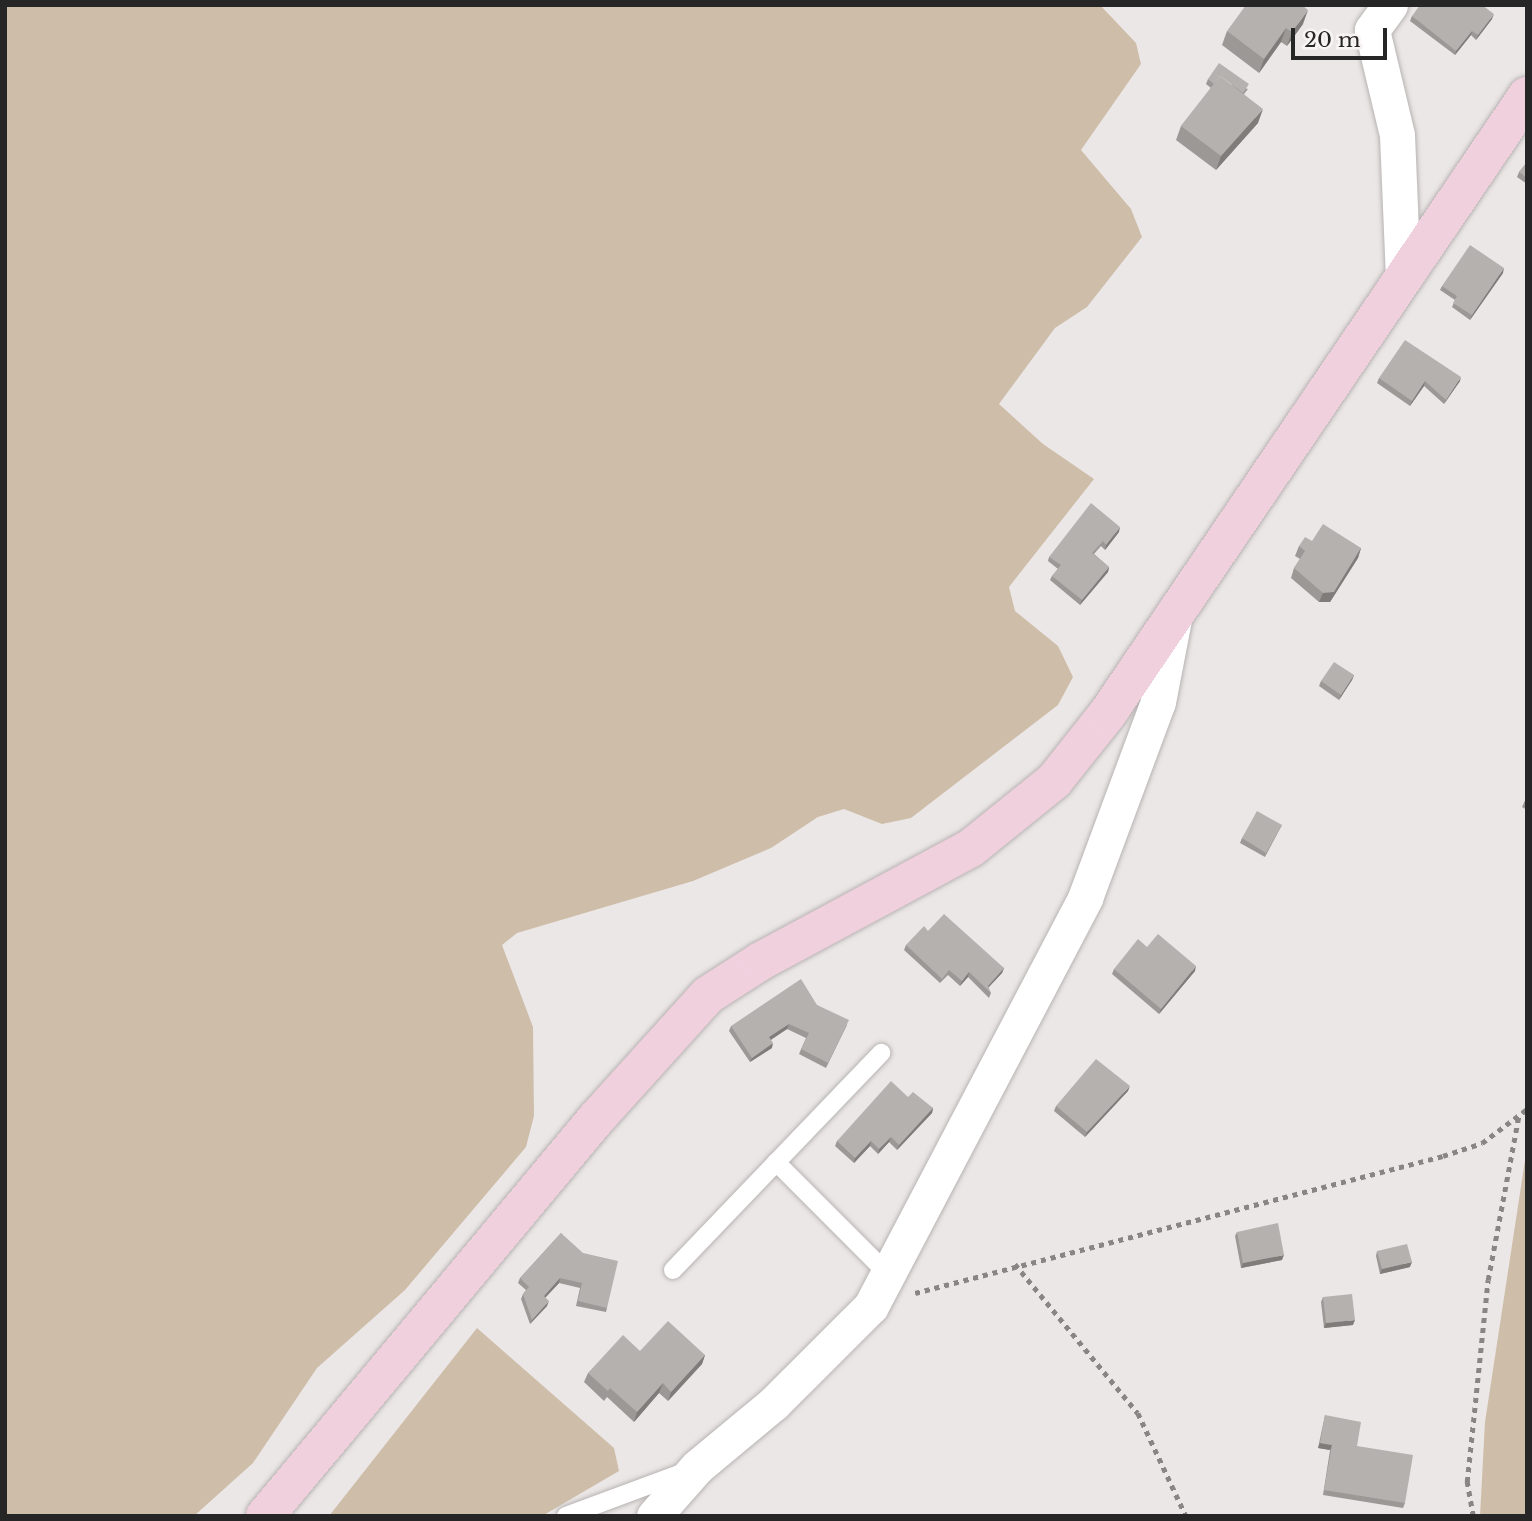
<!DOCTYPE html>
<html>
<head>
<meta charset="utf-8">
<style>
  body { margin:0 }
  #map { position:relative; width:1532px; height:1521px; overflow:hidden; background:#ece7e7; font-family:"Libre Baskerville",serif }
  div>[style] { position:absolute }
  .green>* { inset:0; background:#cebea9 }
  .path>* { height:4.5px; margin-top:-2.25px; transform-origin:0; background:repeating-linear-gradient(90deg,#888585 0 5px,transparent 0 10px) }
  .roads { filter:drop-shadow(0 0 2px #b8b3b3) drop-shadow(0 0 2px #b8b3b3) }
  .lane>* { height:18px; margin:-9px; padding:0 9px; transform-origin:9px; border-radius:9px; background:#fff }
  .street>* { height:35px; margin:-17.5px; padding:0 17.5px; transform-origin:17.5px; border-radius:17.5px; background:#fff }
  .secondary>* { height:38px; margin:-19px; padding:0 19px; transform-origin:19px; border-radius:19px; background:#f1d0de }
  .wall>* { inset:0; background:#9c9896 }
  .shaded-wall>* { inset:0; background:#7f7c7a }
  .building>* { inset:0; background:#b5b1af }
  span { translate:-50% -50%; white-space:nowrap; text-align:center; line-height:1.15; -webkit-text-stroke:5px #f9f4f4; paint-order:stroke }
  .frame { position:absolute; inset:0; border:7px solid #272626; pointer-events:none }
  .scale { position:absolute; left:1291px; top:28px; width:96px; height:32px; box-sizing:border-box; border:4px solid #272626; border-top:0; padding-left:9px; font-size:21px; line-height:24px; white-space:nowrap; color:#272626; -webkit-text-stroke:5px #f9f4f4; paint-order:stroke }
</style>
</head>
<body>
<div id="map">
  <div class="green">
    <div style="clip-path:polygon(5px 5px,1100px 5px,1136px 43px,1141px 64px,1081px 150px,1131px 209px,1142px 237px,1087px 307px,1055px 328px,999px 404px,1043px 444px,1094px 479px,1009px 587px,1015px 611px,1058px 646px,1073px 677px,1058px 705px,911px 818px,882px 824px,844px 809px,818px 817px,771px 848px,693px 881px,517px 933px,502px 945px,533px 1027px,534px 1116px,526px 1147px,405px 1290px,317px 1368px,253px 1463px,194px 1516px,5px 1516px)"></div>
    <div style="clip-path:polygon(1527px 1147px,1527px 1516px,1480px 1516px,1485px 1422px)"></div>
    <div style="clip-path:polygon(477px 1328px,614px 1448px,619px 1471px,542px 1516px,329px 1516px)"></div>
  </div>
  <div class="path">
    <div style="left:1015px;top:1264px;width:193px;rotate:50.5deg"></div>
    <div style="left:1138px;top:1413px;width:114px;rotate:65deg"></div>
    <div style="left:915px;top:1293px;width:545px;rotate:-14.55deg"></div>
    <div style="left:1443px;top:1156px;width:41px;rotate:-18.4deg"></div>
    <div style="left:1482px;top:1143px;width:56px;rotate:-37.1deg"></div>
    <div style="left:1473px;top:1516px;width:35px;rotate:-100deg"></div>
    <div style="left:1467px;top:1482px;width:203px;rotate:-84.1deg"></div>
    <div style="left:1488px;top:1280px;width:168px;rotate:-79.4deg"></div>
  </div>
  <div class="roads">
    <div class="lane">
      <div style="left:776px;top:1162px;width:157px;rotate:45deg"></div>
      <div style="left:673px;top:1270px;width:301px;rotate:-46.2deg"></div>
      <div style="left:566px;top:1516px;width:126px;rotate:-20.4deg"></div>
    </div>
    <div class="street">
      <div style="left:1390px;top:5px;width:31px;rotate:126deg"></div>
      <div style="left:1372px;top:30px;width:108px;rotate:76.6deg"></div>
      <div style="left:1397px;top:135px;width:142px;rotate:87.6deg"></div>
      <div style="left:654px;top:1516px;width:65px;rotate:-48.7deg"></div>
      <div style="left:697px;top:1467px;width:100px;rotate:-39.7deg"></div>
      <div style="left:774px;top:1403px;width:137px;rotate:-45deg"></div>
      <div style="left:871px;top:1306px;width:461px;rotate:-62.3deg"></div>
      <div style="left:1085px;top:898px;width:209px;rotate:-69.6deg"></div>
      <div style="left:1158px;top:702px;width:90px;rotate:-79.1deg"></div>
    </div>
    <div class="secondary">
      <div style="left:265px;top:1516px;width:517px;rotate:-50.18deg"></div>
      <div style="left:596px;top:1119px;width:167px;rotate:-47.9deg"></div>
      <div style="left:708px;top:995px;width:63px;rotate:-32.7deg"></div>
      <div style="left:761px;top:961px;width:238px;rotate:-28.3deg"></div>
      <div style="left:971px;top:848px;width:107px;rotate:-38.9deg"></div>
      <div style="left:1054px;top:781px;width:87px;rotate:-51.5deg"></div>
      <div style="left:1108px;top:713px;width:746px;rotate:-55.82deg"></div>
    </div>
  </div>
  <div class="wall">
    <div style="clip-path:polygon(1412px 16px,1492px 19px,1476px 40px,1471px 35px,1455px 55px,1410px 21px)"></div>
    <div style="clip-path:polygon(1303px 24px,1287px 46px,1281px 42px,1259px 73px,1222px 45px,1227px 31px)"></div>
    <div style="clip-path:polygon(1208px 79px,1248px 89px,1244px 94px,1258px 123px,1216px 170px,1176px 140px,1181px 126px,1211px 88px,1206px 84px)"></div>
    <div style="clip-path:polygon(1527px 162px,1527px 184px,1517px 177px,1519px 172px)"></div>
    <div style="clip-path:polygon(1503px 273px,1470px 320px,1452px 307px,1455px 300px,1440px 290px,1442px 286px)"></div>
    <div style="clip-path:polygon(1379px 378px,1460px 381px,1444px 404px,1424px 386px,1410px 406px,1377px 383px)"></div>
    <div style="clip-path:polygon(1119px 532px,1105px 550px,1101px 546px,1094px 554px,1109px 567px,1108px 572px,1080px 605px,1050px 580px,1052px 576px,1058px 569px,1048px 561px,1049px 557px)"></div>
    <div style="clip-path:polygon(1312px 541px,1361px 548px,1358px 558px,1330px 602px,1319px 602px,1291px 578px,1294px 568px,1300px 559px,1295px 556px,1299px 546px)"></div>
    <div style="clip-path:polygon(1354px 675px,1352px 680px,1339px 700px,1319px 686px,1321px 681px)"></div>
    <div style="clip-path:polygon(1527px 796px,1527px 810px,1522px 807px)"></div>
    <div style="clip-path:polygon(1282px 825px,1265px 857px,1240px 843px,1242px 838px)"></div>
    <div style="clip-path:polygon(928px 931px,1004px 968px,1002px 973px,988px 988px,991px 993px,989px 998px,968px 977px,960px 986px,948px 975px,940px 983px,904px 950px,906px 945px)"></div>
    <div style="clip-path:polygon(1114px 969px,1195px 971px,1159px 1014px,1112px 974px)"></div>
    <div style="clip-path:polygon(817px 1005px,847px 1025px,826px 1068px,799px 1054px,806px 1038px,787px 1029px,771px 1040px,772px 1048px,750px 1062px,729px 1031px,731px 1026px)"></div>
    <div style="clip-path:polygon(1128px 1091px,1085px 1137px,1054px 1111px,1056px 1106px)"></div>
    <div style="clip-path:polygon(908px 1097px,933px 1108px,932px 1113px,897px 1150px,889px 1142px,878px 1154px,870px 1146px,854px 1163px,835px 1146px,837px 1141px)"></div>
    <div style="clip-path:polygon(1237px 1232px,1282px 1260px,1241px 1268px,1235px 1236px)"></div>
    <div style="clip-path:polygon(561px 1233px,607px 1308px,606px 1312px,576px 1306px,580px 1288px,559px 1283px,545px 1298px,547px 1306px,530px 1324px,521px 1299px,523px 1294px,526px 1290px,518px 1283px,520px 1278px)"></div>
    <div style="clip-path:polygon(1377px 1251px,1410px 1267px,1380px 1274px,1376px 1256px)"></div>
    <div style="clip-path:polygon(1323px 1297px,1353px 1325px,1324px 1328px,1321px 1302px)"></div>
    <div style="clip-path:polygon(640px 1351px,705px 1355px,702px 1364px,668px 1401px,659px 1393px,634px 1422px,607px 1397px,604px 1401px,584px 1382px,588px 1373px)"></div>
    <div style="clip-path:polygon(1325px 1415px,1357px 1446px,1405px 1503px,1403px 1508px,1323px 1495px,1330px 1450px,1318px 1448px)"></div>
  </div>
  <div class="shaded-wall">
    <div style="clip-path:polygon(1308px 10px,1303px 24px,1287px 46px,1292px 32px)"></div>
    <div style="clip-path:polygon(1494px 14px,1492px 19px,1476px 40px,1478px 35px)"></div>
    <div style="clip-path:polygon(1286px 28px,1281px 42px,1259px 73px,1264px 59px)"></div>
    <div style="clip-path:polygon(1472px 31px,1471px 35px,1455px 55px,1456px 51px)"></div>
    <div style="clip-path:polygon(1263px 109px,1258px 123px,1216px 170px,1221px 156px)"></div>
    <div style="clip-path:polygon(1504px 268px,1503px 273px,1470px 320px,1472px 315px)"></div>
    <div style="clip-path:polygon(1461px 377px,1460px 381px,1444px 404px,1446px 400px)"></div>
    <div style="clip-path:polygon(1425px 381px,1424px 386px,1410px 406px,1412px 401px)"></div>
    <div style="clip-path:polygon(1120px 527px,1119px 532px,1105px 550px,1106px 545px)"></div>
    <div style="clip-path:polygon(1361px 548px,1358px 558px,1330px 602px,1319px 602px,1323px 593px)"></div>
    <div style="clip-path:polygon(1109px 567px,1108px 572px,1080px 605px,1082px 600px)"></div>
    <div style="clip-path:polygon(1354px 675px,1352px 680px,1339px 700px,1341px 695px)"></div>
    <div style="clip-path:polygon(1196px 966px,1195px 971px,1159px 1014px,1161px 1009px)"></div>
    <div style="clip-path:polygon(1004px 968px,1002px 973px,986px 990px,988px 986px)"></div>
    <div style="clip-path:polygon(969px 972px,968px 977px,960px 986px,962px 981px)"></div>
    <div style="clip-path:polygon(789px 1024px,787px 1029px,767px 1042px,769px 1037px)"></div>
    <div style="clip-path:polygon(773px 1043px,772px 1048px,750px 1062px,752px 1058px)"></div>
    <div style="clip-path:polygon(1130px 1086px,1128px 1091px,1085px 1137px,1087px 1132px)"></div>
    <div style="clip-path:polygon(933px 1108px,932px 1113px,897px 1150px,899px 1145px)"></div>
    <div style="clip-path:polygon(891px 1137px,889px 1142px,878px 1154px,879px 1149px)"></div>
    <div style="clip-path:polygon(871px 1141px,870px 1146px,854px 1163px,855px 1158px)"></div>
    <div style="clip-path:polygon(1284px 1255px,1282px 1260px,1241px 1268px,1243px 1263px)"></div>
    <div style="clip-path:polygon(1412px 1262px,1410px 1267px,1380px 1274px,1382px 1269px)"></div>
    <div style="clip-path:polygon(560px 1278px,559px 1283px,542px 1301px,544px 1296px)"></div>
    <div style="clip-path:polygon(549px 1301px,547px 1306px,530px 1324px,532px 1320px)"></div>
    <div style="clip-path:polygon(1355px 1320px,1353px 1325px,1324px 1328px,1326px 1323px)"></div>
    <div style="clip-path:polygon(705px 1355px,702px 1364px,668px 1401px,671px 1392px)"></div>
    <div style="clip-path:polygon(663px 1383px,659px 1393px,634px 1422px,637px 1412px)"></div>
    <div style="clip-path:polygon(1320px 1443px,1332px 1445px,1330px 1450px,1318px 1448px)"></div>
  </div>
  <div class="building">
    <div style="clip-path:polygon(1246px 5px,1302px 5px,1308px 10px,1292px 32px,1286px 28px,1264px 59px,1227px 31px)"></div>
    <div style="clip-path:polygon(1420px 5px,1482px 5px,1494px 14px,1478px 35px,1472px 31px,1456px 51px,1412px 16px)"></div>
    <div style="clip-path:polygon(1219px 63px,1249px 84px,1243px 93px,1220px 76px,1214px 84px,1208px 79px)"></div>
    <div style="clip-path:polygon(1220px 76px,1263px 109px,1221px 156px,1181px 126px)"></div>
    <div style="clip-path:polygon(1527px 162px,1527px 178px,1519px 172px)"></div>
    <div style="clip-path:polygon(1470px 245px,1504px 268px,1472px 315px,1453px 303px,1457px 296px,1442px 286px)"></div>
    <div style="clip-path:polygon(1405px 340px,1461px 377px,1446px 400px,1425px 381px,1412px 401px,1379px 378px)"></div>
    <div style="clip-path:polygon(1091px 503px,1120px 527px,1106px 545px,1103px 541px,1092px 553px,1109px 567px,1082px 600px,1052px 576px,1061px 565px,1049px 557px)"></div>
    <div style="clip-path:polygon(1323px 524px,1361px 548px,1334px 592px,1323px 593px,1294px 568px,1305px 551px,1299px 546px,1305px 537px,1312px 541px)"></div>
    <div style="clip-path:polygon(1334px 662px,1354px 675px,1341px 695px,1321px 681px)"></div>
    <div style="clip-path:polygon(1257px 811px,1282px 825px,1266px 853px,1242px 838px)"></div>
    <div style="clip-path:polygon(944px 914px,1004px 968px,988px 986px,991px 993px,969px 972px,962px 981px,949px 970px,942px 979px,906px 945px,924px 926px,928px 931px)"></div>
    <div style="clip-path:polygon(1158px 934px,1196px 966px,1161px 1009px,1114px 969px,1138px 939px,1147px 947px)"></div>
    <div style="clip-path:polygon(801px 979px,817px 1005px,849px 1020px,828px 1063px,801px 1049px,809px 1033px,789px 1024px,769px 1037px,773px 1043px,752px 1058px,731px 1026px)"></div>
    <div style="clip-path:polygon(1096px 1059px,1130px 1086px,1087px 1132px,1056px 1106px)"></div>
    <div style="clip-path:polygon(891px 1081px,908px 1097px,913px 1092px,933px 1108px,899px 1145px,891px 1137px,879px 1149px,871px 1141px,855px 1158px,837px 1141px)"></div>
    <div style="clip-path:polygon(1278px 1223px,1284px 1255px,1243px 1263px,1237px 1232px)"></div>
    <div style="clip-path:polygon(561px 1233px,583px 1253px,618px 1261px,607px 1308px,578px 1301px,582px 1283px,560px 1278px,544px 1296px,549px 1301px,532px 1320px,523px 1294px,529px 1287px,520px 1278px)"></div>
    <div style="clip-path:polygon(1407px 1244px,1412px 1262px,1382px 1269px,1377px 1251px)"></div>
    <div style="clip-path:polygon(1352px 1294px,1355px 1320px,1326px 1323px,1323px 1297px)"></div>
    <div style="clip-path:polygon(668px 1321px,705px 1355px,671px 1392px,663px 1383px,637px 1412px,610px 1388px,608px 1391px,588px 1373px,623px 1335px,640px 1351px)"></div>
    <div style="clip-path:polygon(1325px 1415px,1361px 1422px,1357px 1446px,1413px 1455px,1405px 1503px,1324px 1490px,1332px 1445px,1320px 1443px)"></div>
  </div>
  <div class="frame"></div>
  <div class="scale">20 m</div>
</div>
</body>
</html>
